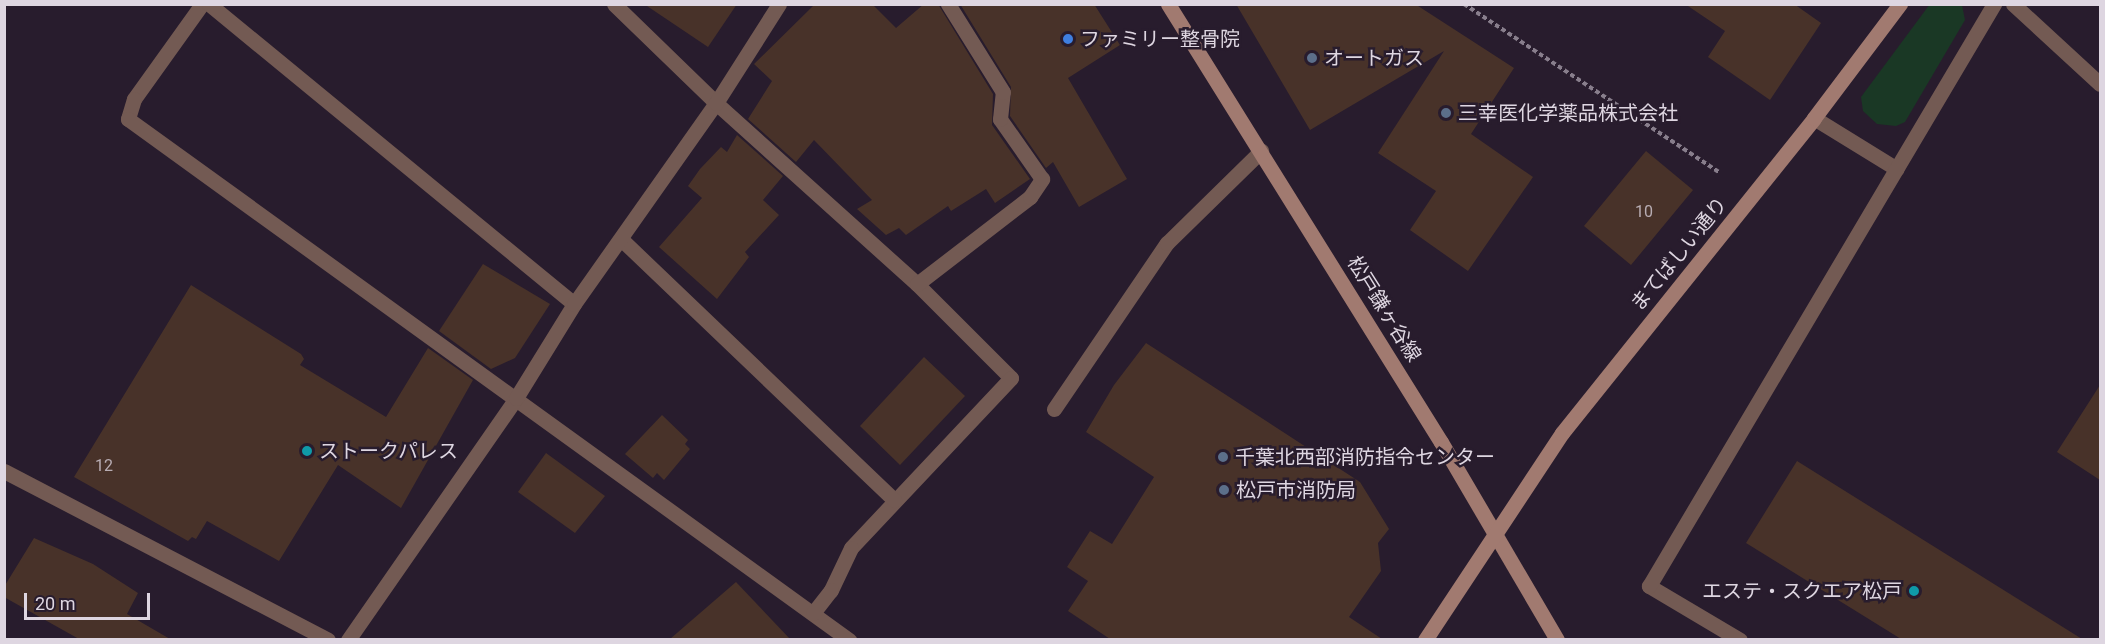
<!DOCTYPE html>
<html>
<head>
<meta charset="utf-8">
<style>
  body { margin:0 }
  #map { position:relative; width:2105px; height:644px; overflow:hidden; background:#281c2d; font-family:Roboto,"Noto Sans JP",sans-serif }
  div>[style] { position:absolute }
  .green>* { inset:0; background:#1a3825 }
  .building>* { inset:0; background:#483229 }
  .path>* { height:4px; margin-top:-2px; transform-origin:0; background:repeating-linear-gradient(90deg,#887e8c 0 4.5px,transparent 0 7.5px) }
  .lane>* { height:15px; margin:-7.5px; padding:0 7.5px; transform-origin:7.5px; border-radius:7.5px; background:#735a53 }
  .street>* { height:15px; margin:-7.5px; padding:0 7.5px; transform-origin:7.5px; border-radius:7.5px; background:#735a53 }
  .secondary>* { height:15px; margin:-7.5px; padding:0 7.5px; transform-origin:7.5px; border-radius:7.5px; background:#a17a70 }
  .dots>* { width:16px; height:16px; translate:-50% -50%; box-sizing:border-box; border:3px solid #281c2d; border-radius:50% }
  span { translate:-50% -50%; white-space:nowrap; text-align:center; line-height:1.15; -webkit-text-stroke:5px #281c2d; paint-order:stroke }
  .number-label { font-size:16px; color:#b8adb3 }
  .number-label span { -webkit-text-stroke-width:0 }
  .poi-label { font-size:20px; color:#ded6e1 }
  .left { translate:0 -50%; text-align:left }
  .right { translate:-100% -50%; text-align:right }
  .street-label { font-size:20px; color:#ded6e1 }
  .frame { position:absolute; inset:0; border:6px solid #ded6e1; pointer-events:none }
  .scale { position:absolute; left:24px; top:593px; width:126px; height:27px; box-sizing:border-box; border:3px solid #ded6e1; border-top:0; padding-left:8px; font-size:18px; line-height:21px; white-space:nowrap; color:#ded6e1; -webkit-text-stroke:4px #281c2d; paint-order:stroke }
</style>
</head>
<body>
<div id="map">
  <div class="green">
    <div style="clip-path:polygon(1930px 4px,1962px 5px,1965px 20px,1905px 122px,1896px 126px,1877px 124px,1863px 111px,1861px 97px)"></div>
  </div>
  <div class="building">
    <div style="clip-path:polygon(644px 4px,737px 4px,708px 47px)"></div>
    <div style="clip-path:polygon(815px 4px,872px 4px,896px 28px,924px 4px,938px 4px,993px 94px,992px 125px,1030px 179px,995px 203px,986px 189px,951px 211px,948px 206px,906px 235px,899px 228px,886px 235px,857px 209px,872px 200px,814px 140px,796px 162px,748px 119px,772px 81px,754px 64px)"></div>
    <div style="clip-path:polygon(960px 4px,1094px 4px,1120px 45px,1068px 78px,1127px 179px,1079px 207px,1053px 162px,1046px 168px,1010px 116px,1011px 87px)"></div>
    <div style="clip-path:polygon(1236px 4px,1415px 4px,1514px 68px,1471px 134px,1533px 177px,1468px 271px,1410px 230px,1436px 191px,1378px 153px,1444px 51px,1310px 130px)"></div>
    <div style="clip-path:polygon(1685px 4px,1794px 4px,1821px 23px,1770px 100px,1708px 57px,1725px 31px)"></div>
    <div style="clip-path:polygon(737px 135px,783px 176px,763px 200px,779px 215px,745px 252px,749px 257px,717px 299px,659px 247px,702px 198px,688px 186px,700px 169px,721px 147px,727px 152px)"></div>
    <div style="clip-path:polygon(1646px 151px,1693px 190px,1631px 265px,1584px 226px)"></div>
    <div style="clip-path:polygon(483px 264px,550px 304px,515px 358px,491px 369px,439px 331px)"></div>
    <div style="clip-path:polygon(191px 285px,301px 354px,304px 359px,300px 365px,386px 417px,428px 348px,473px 380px,401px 508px,338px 465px,279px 561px,207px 521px,196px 539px,192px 537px,188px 541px,74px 477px)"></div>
    <div style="clip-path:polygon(1146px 343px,1360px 482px,1389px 529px,1378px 543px,1381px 571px,1349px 617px,1382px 639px,1110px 639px,1068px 611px,1088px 581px,1067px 567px,1090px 531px,1112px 544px,1154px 477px,1086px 432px,1114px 385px)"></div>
    <div style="clip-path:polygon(924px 357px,965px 396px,900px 465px,860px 426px)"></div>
    <div style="clip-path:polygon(2100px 385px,2100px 480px,2057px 452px)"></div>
    <div style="clip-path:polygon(662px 415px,688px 440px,685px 444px,690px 449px,664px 480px,657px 473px,653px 478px,625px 454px)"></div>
    <div style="clip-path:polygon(546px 453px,605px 496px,575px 533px,518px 492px)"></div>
    <div style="clip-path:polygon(1797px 461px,2082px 639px,1901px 639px,1746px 543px)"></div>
    <div style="clip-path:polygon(34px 538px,93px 564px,138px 593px,127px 614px,170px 639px,79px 639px,4px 597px,4px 587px)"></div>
    <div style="clip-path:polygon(736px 582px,790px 639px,670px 639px)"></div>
  </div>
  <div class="path">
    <div style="left:1464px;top:4px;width:307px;rotate:33.4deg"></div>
  </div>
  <div class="lane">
    <div style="left:2013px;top:4px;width:118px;rotate:42.6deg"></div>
    <div style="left:1814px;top:118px;width:97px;rotate:31.6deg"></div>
    <div style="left:1054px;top:409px;width:201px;rotate:-55.8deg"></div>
    <div style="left:1167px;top:243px;width:132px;rotate:-44.4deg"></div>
    <div style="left:1740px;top:640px;width:106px;rotate:-149.3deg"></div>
    <div style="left:1649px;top:586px;width:677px;rotate:-59.34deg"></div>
  </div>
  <div class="street">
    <div style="left:202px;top:4px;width:117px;rotate:125.6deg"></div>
    <div style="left:134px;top:99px;width:21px;rotate:107deg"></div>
    <div style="left:128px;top:119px;width:890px;rotate:35.85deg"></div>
    <div style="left:209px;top:4px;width:472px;rotate:39.4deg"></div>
    <div style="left:614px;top:4px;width:142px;rotate:44.1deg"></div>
    <div style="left:716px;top:103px;width:270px;rotate:42deg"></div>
    <div style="left:917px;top:284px;width:133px;rotate:45deg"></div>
    <div style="left:1011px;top:378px;width:233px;rotate:133.3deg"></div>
    <div style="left:851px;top:548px;width:47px;rotate:115.5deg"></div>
    <div style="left:831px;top:590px;width:29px;rotate:128deg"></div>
    <div style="left:621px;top:239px;width:378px;rotate:43.7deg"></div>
    <div style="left:917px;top:284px;width:143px;rotate:-37.6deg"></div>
    <div style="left:1030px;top:197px;width:22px;rotate:-56deg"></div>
    <div style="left:1042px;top:179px;width:73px;rotate:-125deg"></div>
    <div style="left:1000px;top:119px;width:27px;rotate:-84deg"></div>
    <div style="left:1003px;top:92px;width:104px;rotate:-122deg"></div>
    <div style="left:4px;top:471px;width:365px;rotate:27.5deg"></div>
    <div style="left:348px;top:640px;width:295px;rotate:-55.2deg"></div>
    <div style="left:516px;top:398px;width:110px;rotate:-58.3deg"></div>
    <div style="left:574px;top:304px;width:246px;rotate:-54.8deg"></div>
    <div style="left:716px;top:103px;width:117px;rotate:-57.5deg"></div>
  </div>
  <div class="secondary">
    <div style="left:1168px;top:4px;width:516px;rotate:58.07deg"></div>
    <div style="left:1441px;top:442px;width:229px;rotate:59.6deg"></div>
    <div style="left:1425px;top:640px;width:248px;rotate:-56.5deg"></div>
    <div style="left:1562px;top:433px;width:403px;rotate:-51.3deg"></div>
    <div style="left:1814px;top:118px;width:143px;rotate:-53deg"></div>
  </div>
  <div class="dots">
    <div style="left:1068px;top:39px;background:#3f7fe0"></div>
    <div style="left:1312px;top:58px;background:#5c6f8a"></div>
    <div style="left:1446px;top:113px;background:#5c6f8a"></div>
    <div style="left:307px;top:451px;background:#0f9aa8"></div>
    <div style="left:1223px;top:457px;background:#5c6f8a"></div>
    <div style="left:1224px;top:490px;background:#5c6f8a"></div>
    <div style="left:1914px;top:591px;background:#0f9aa8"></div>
  </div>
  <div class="number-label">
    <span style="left:1644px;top:212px">10</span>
    <span style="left:104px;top:466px">12</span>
  </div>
  <div class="poi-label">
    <span class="left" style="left:1080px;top:39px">ファミリー整骨院</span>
    <span class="left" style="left:1324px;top:58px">オートガス</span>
    <span class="left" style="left:1458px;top:113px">三幸医化学薬品株式会社</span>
    <span class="left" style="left:319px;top:451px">ストークパレス</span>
    <span class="left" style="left:1235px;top:457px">千葉北西部消防指令センター</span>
    <span class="left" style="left:1236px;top:490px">松戸市消防局</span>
    <span class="right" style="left:1902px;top:591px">エステ・スクエア松戸</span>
  </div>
  <div class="street-label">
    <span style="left:1679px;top:254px;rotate:-51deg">まてばしい通り</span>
    <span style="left:1384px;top:309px;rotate:58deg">松戸鎌ヶ谷線</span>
  </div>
  <div class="frame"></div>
  <div class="scale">20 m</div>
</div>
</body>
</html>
